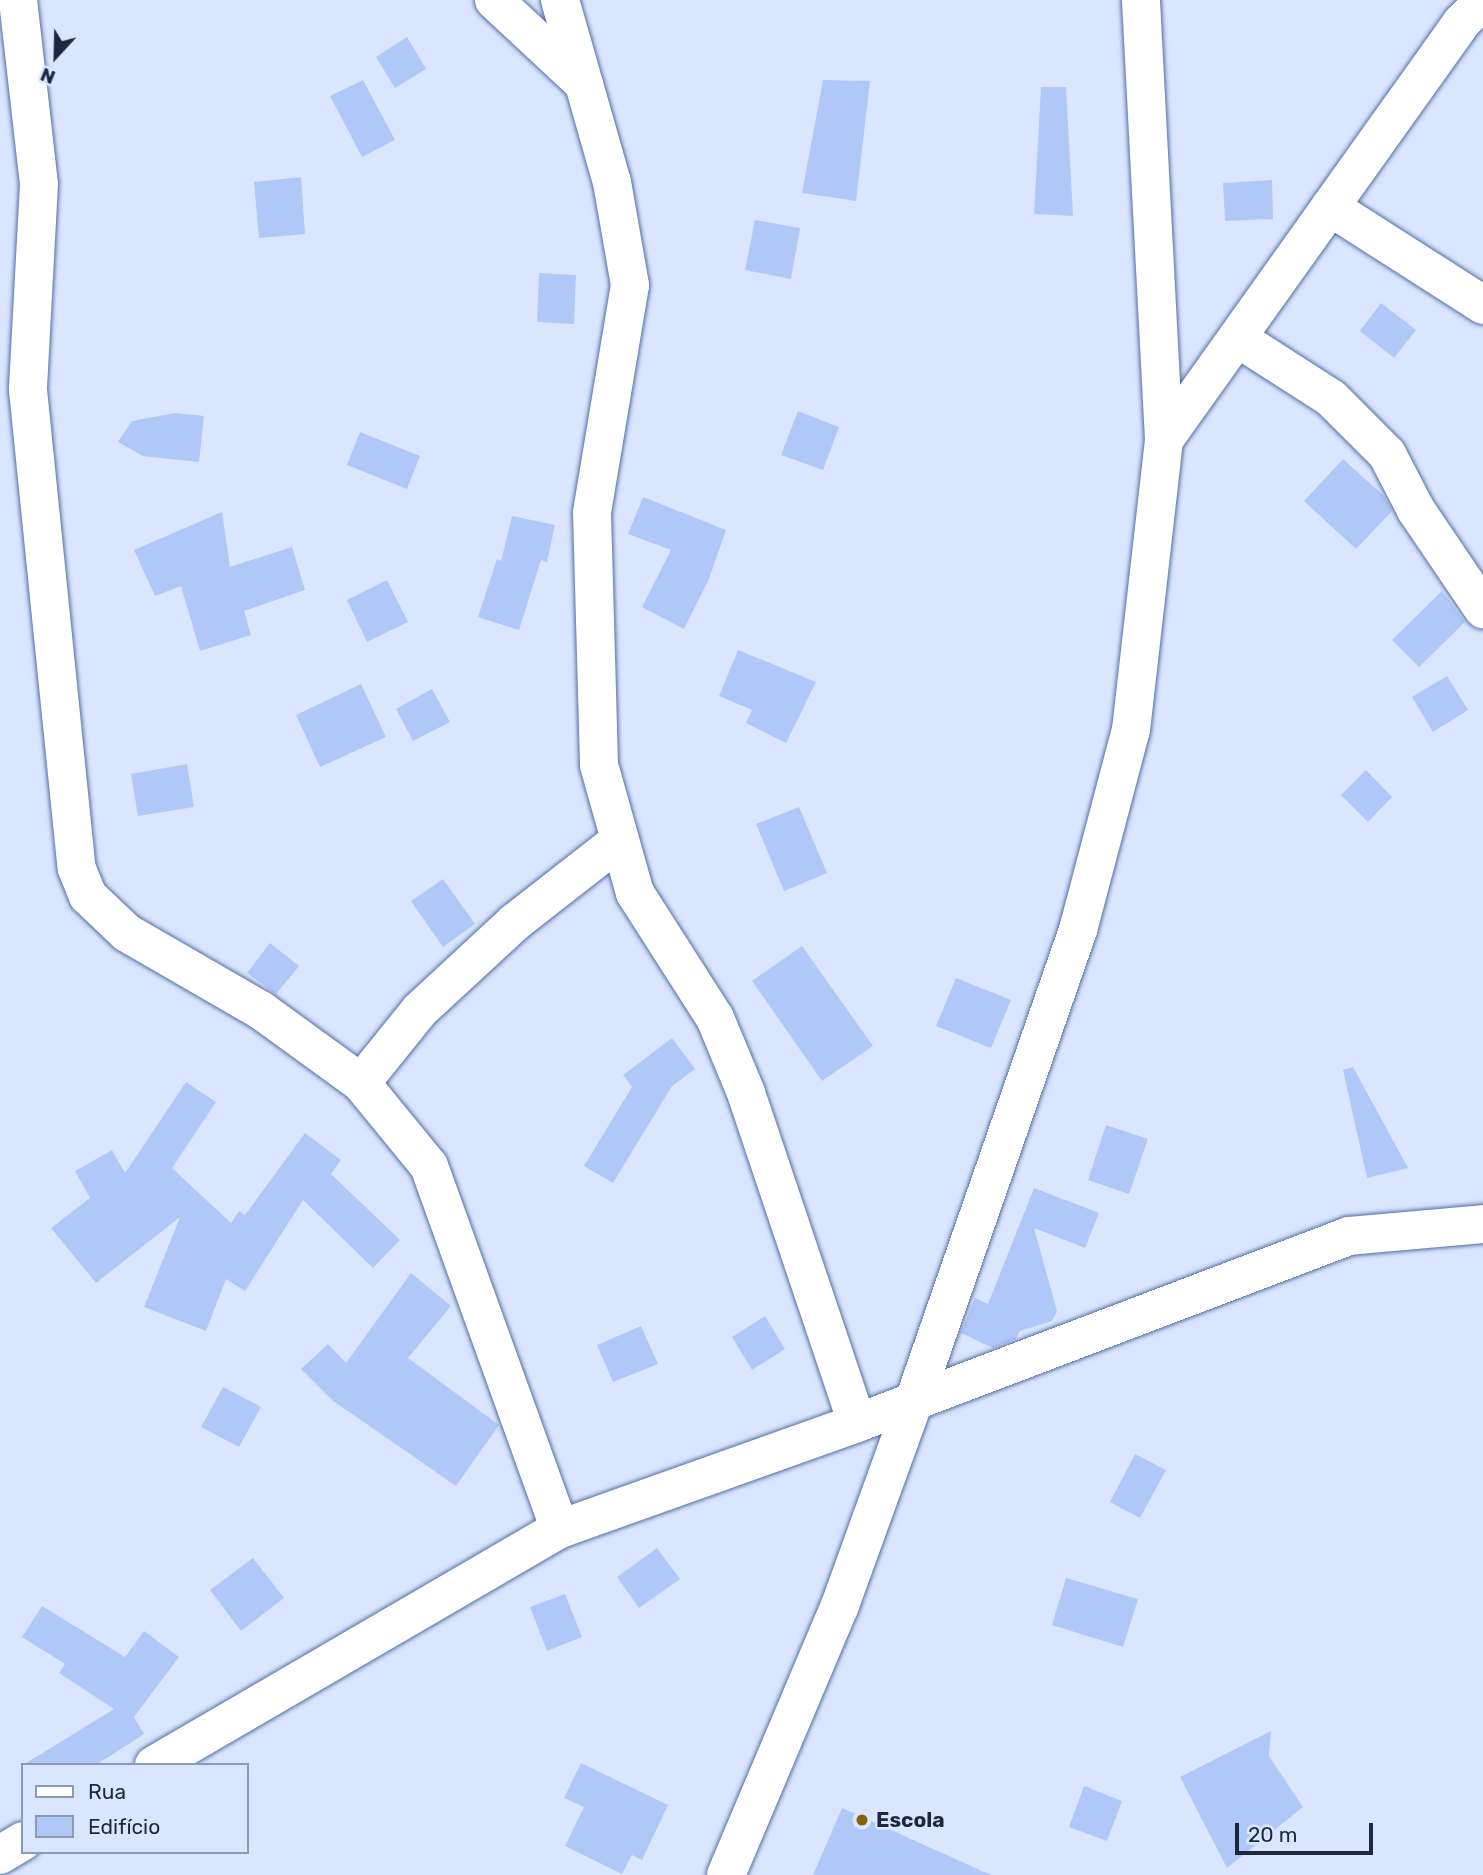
<!DOCTYPE html>
<html>
<head>
<meta charset="utf-8">
<style>
  body { margin:0 }
  #map { position:relative; width:1483px; height:1875px; overflow:hidden; background:#dae6ff; font-family:Rubik,sans-serif }
  div>[style] { position:absolute }
  .building>* { inset:0; background:#b0c8f8 }
  .roads { filter:drop-shadow(0 0 2px #536da3) drop-shadow(0 0 2px #536da3) }
  .minor>* { height:38px; margin:-19px; padding:0 19px; transform-origin:19px; border-radius:19px; background:#fff }
  .dots>* { width:19px; height:19px; translate:-50% -50%; box-sizing:border-box; border:4px solid #dae6ff; border-radius:50% }
  span { translate:-50% -50%; white-space:nowrap; text-align:center; line-height:1.15; -webkit-text-stroke:5px #dae6ff; paint-order:stroke }
  .poi-label { font-size:21px; color:#1d283f; font-weight:700 }
  .left { translate:0 -50%; text-align:left }
  .legend { position:absolute; left:21px; top:1763px; width:228px; height:91px; box-sizing:border-box; background:#dae6ff; border:2px solid #8e9ab2; margin:0; padding:9px 12px; list-style:none; font-size:21px; color:#1d283f }
  .legend li { display:flex; align-items:center; gap:14px; height:35px }
  .legend b { width:35px; border:2px solid #8e9ab2 }
  .north { position:absolute; left:21px; top:21px; width:70px; height:70px; -webkit-text-stroke:5px #dae6ff; paint-order:stroke; rotate:202deg; font-size:19px; font-weight:700; line-height:28px; text-align:center; color:#1d283f }
  .north::after { content:''; display:block; margin:auto; width:24px; height:32px; background:#1d283f; clip-path:polygon(50% 0,100% 100%,50% 72%,0 100%) }
  .scale { position:absolute; left:1235px; top:1823px; width:138px; height:32px; box-sizing:border-box; border:4px solid #1d283f; border-top:0; padding-left:9px; font-size:21px; line-height:24px; white-space:nowrap; color:#1d283f; -webkit-text-stroke:5px #dae6ff; paint-order:stroke }
</style>
</head>
<body>
<div id="map">
  <div class="building">
    <div style="clip-path:polygon(407px 37px,426px 69px,395px 88px,376px 57px)"></div>
    <div style="clip-path:polygon(363px 80px,395px 140px,362px 157px,330px 96px)"></div>
    <div style="clip-path:polygon(823px 80px,870px 81px,856px 201px,802px 193px)"></div>
    <div style="clip-path:polygon(1041px 87px,1066px 87px,1073px 216px,1034px 214px)"></div>
    <div style="clip-path:polygon(301px 177px,305px 234px,259px 238px,254px 182px)"></div>
    <div style="clip-path:polygon(1272px 180px,1273px 219px,1225px 221px,1223px 183px)"></div>
    <div style="clip-path:polygon(755px 220px,800px 228px,791px 279px,745px 270px)"></div>
    <div style="clip-path:polygon(539px 273px,576px 275px,574px 324px,537px 322px)"></div>
    <div style="clip-path:polygon(1381px 303px,1416px 330px,1394px 358px,1360px 331px)"></div>
    <div style="clip-path:polygon(798px 411px,839px 427px,823px 470px,781px 455px)"></div>
    <div style="clip-path:polygon(175px 413px,204px 416px,199px 462px,143px 456px,118px 442px,132px 421px)"></div>
    <div style="clip-path:polygon(360px 432px,420px 456px,407px 489px,347px 465px)"></div>
    <div style="clip-path:polygon(1343px 459px,1384px 496px,1392px 511px,1356px 549px,1304px 501px)"></div>
    <div style="clip-path:polygon(643px 497px,726px 530px,709px 579px,684px 629px,642px 607px,671px 550px,628px 534px)"></div>
    <div style="clip-path:polygon(222px 512px,230px 567px,292px 547px,305px 590px,244px 611px,251px 635px,200px 651px,181px 586px,155px 596px,134px 550px)"></div>
    <div style="clip-path:polygon(512px 516px,555px 525px,547px 562px,541px 560px,519px 630px,478px 617px,497px 559px,501px 561px)"></div>
    <div style="clip-path:polygon(387px 580px,408px 622px,367px 642px,347px 600px)"></div>
    <div style="clip-path:polygon(1442px 591px,1465px 622px,1419px 667px,1392px 640px)"></div>
    <div style="clip-path:polygon(738px 650px,816px 682px,786px 743px,746px 723px,752px 710px,719px 696px)"></div>
    <div style="clip-path:polygon(1447px 676px,1468px 710px,1433px 732px,1412px 697px)"></div>
    <div style="clip-path:polygon(361px 684px,386px 737px,320px 767px,296px 715px)"></div>
    <div style="clip-path:polygon(432px 689px,450px 722px,413px 741px,396px 709px)"></div>
    <div style="clip-path:polygon(187px 764px,194px 807px,138px 816px,131px 774px)"></div>
    <div style="clip-path:polygon(1366px 770px,1392px 797px,1368px 822px,1341px 795px)"></div>
    <div style="clip-path:polygon(799px 807px,827px 873px,784px 891px,756px 824px)"></div>
    <div style="clip-path:polygon(443px 879px,475px 924px,443px 947px,411px 901px)"></div>
    <div style="clip-path:polygon(270px 943px,299px 966px,276px 994px,247px 973px)"></div>
    <div style="clip-path:polygon(802px 946px,873px 1046px,822px 1081px,752px 981px)"></div>
    <div style="clip-path:polygon(956px 978px,1011px 1000px,991px 1048px,936px 1026px)"></div>
    <div style="clip-path:polygon(672px 1038px,695px 1069px,672px 1086px,613px 1183px,584px 1166px,632px 1087px,623px 1075px)"></div>
    <div style="clip-path:polygon(1353px 1067px,1408px 1168px,1367px 1178px,1343px 1070px)"></div>
    <div style="clip-path:polygon(186px 1082px,216px 1102px,172px 1168px,231px 1223px,239px 1211px,245px 1215px,305px 1133px,341px 1160px,331px 1174px,400px 1240px,373px 1268px,303px 1200px,245px 1291px,226px 1279px,206px 1331px,144px 1307px,180px 1217px,96px 1283px,51px 1228px,90px 1198px,75px 1171px,112px 1150px,125px 1173px)"></div>
    <div style="clip-path:polygon(1106px 1125px,1148px 1139px,1129px 1194px,1088px 1180px)"></div>
    <div style="clip-path:polygon(1034px 1188px,1099px 1213px,1085px 1248px,1034px 1228px,1057px 1311px,1052px 1321px,1020px 1331px,1016px 1339px,993px 1348px,961px 1333px,975px 1298px,988px 1304px)"></div>
    <div style="clip-path:polygon(411px 1273px,451px 1306px,408px 1358px,499px 1425px,456px 1486px,332px 1400px,301px 1369px,328px 1344px,346px 1363px)"></div>
    <div style="clip-path:polygon(765px 1316px,785px 1349px,752px 1370px,732px 1337px)"></div>
    <div style="clip-path:polygon(641px 1326px,658px 1364px,613px 1382px,597px 1345px)"></div>
    <div style="clip-path:polygon(223px 1387px,261px 1407px,239px 1447px,201px 1427px)"></div>
    <div style="clip-path:polygon(1135px 1454px,1166px 1470px,1140px 1518px,1110px 1502px)"></div>
    <div style="clip-path:polygon(657px 1548px,680px 1579px,639px 1608px,617px 1577px)"></div>
    <div style="clip-path:polygon(253px 1558px,284px 1598px,241px 1631px,210px 1590px)"></div>
    <div style="clip-path:polygon(1066px 1578px,1138px 1599px,1123px 1647px,1052px 1625px)"></div>
    <div style="clip-path:polygon(565px 1594px,582px 1637px,547px 1651px,530px 1607px)"></div>
    <div style="clip-path:polygon(42px 1606px,125px 1657px,144px 1631px,179px 1657px,134px 1717px,144px 1734px,96px 1765px,23px 1765px,114px 1709px,59px 1673px,65px 1664px,22px 1637px)"></div>
    <div style="clip-path:polygon(1271px 1731px,1269px 1756px,1303px 1807px,1227px 1868px,1180px 1777px)"></div>
    <div style="clip-path:polygon(581px 1763px,668px 1805px,642px 1860px,632px 1855px,622px 1874px,565px 1846px,584px 1807px,564px 1798px)"></div>
    <div style="clip-path:polygon(1084px 1786px,1122px 1801px,1107px 1841px,1069px 1827px)"></div>
    <div style="clip-path:polygon(842px 1808px,991px 1875px,813px 1875px)"></div>
  </div>
  <div class="roads">
    <div class="minor">
      <div style="left:18px;top:0;width:185px;rotate:83.5deg"></div>
      <div style="left:39px;top:184px;width:206px;rotate:93.1deg"></div>
      <div style="left:28px;top:390px;width:481px;rotate:84.2deg"></div>
      <div style="left:77px;top:869px;width:29px;rotate:68deg"></div>
      <div style="left:88px;top:896px;width:54px;rotate:43.5deg"></div>
      <div style="left:127px;top:933px;width:156px;rotate:30deg"></div>
      <div style="left:262px;top:1011px;width:122px;rotate:36deg"></div>
      <div style="left:361px;top:1083px;width:107px;rotate:50.7deg"></div>
      <div style="left:429px;top:1166px;width:386px;rotate:70.2deg"></div>
      <div style="left:494px;top:0;width:123px;rotate:43deg"></div>
      <div style="left:560px;top:0;width:189px;rotate:74.1deg"></div>
      <div style="left:612px;top:182px;width:105px;rotate:80.1deg"></div>
      <div style="left:630px;top:285px;width:231px;rotate:99.5deg"></div>
      <div style="left:592px;top:513px;width:252px;rotate:88.4deg"></div>
      <div style="left:599px;top:765px;width:133px;rotate:74.3deg"></div>
      <div style="left:635px;top:893px;width:148px;rotate:57.4deg"></div>
      <div style="left:715px;top:1018px;width:81px;rotate:67.5deg"></div>
      <div style="left:746px;top:1093px;width:348px;rotate:71.4deg"></div>
      <div style="left:1330px;top:207px;width:182px;rotate:32.6deg"></div>
      <div style="left:1239px;top:339px;width:109px;rotate:32.7deg"></div>
      <div style="left:1331px;top:398px;width:79px;rotate:45deg"></div>
      <div style="left:1387px;top:454px;width:63px;rotate:62.6deg"></div>
      <div style="left:1416px;top:510px;width:120px;rotate:55.9deg"></div>
      <div style="left:1164px;top:440px;width:513px;rotate:-54.51deg"></div>
      <div style="left:1462px;top:22px;width:30px;rotate:-45deg"></div>
      <div style="left:361px;top:1083px;width:94px;rotate:-51.1deg"></div>
      <div style="left:420px;top:1010px;width:129px;rotate:-42.8deg"></div>
      <div style="left:515px;top:922px;width:133px;rotate:-38deg"></div>
      <div style="left:154px;top:1765px;width:470px;rotate:-30.2deg"></div>
      <div style="left:560px;top:1529px;width:315px;rotate:-19.6deg"></div>
      <div style="left:857px;top:1423px;width:526px;rotate:-20.81deg"></div>
      <div style="left:1349px;top:1236px;width:135px;rotate:-5.1deg"></div>
      <div style="left:0;top:1855px;width:27px;rotate:-31deg"></div>
      <div style="left:726px;top:1875px;width:290px;rotate:-67.1deg"></div>
      <div style="left:839px;top:1608px;width:223px;rotate:-70.1deg"></div>
      <div style="left:915px;top:1398px;width:496px;rotate:-70.8deg"></div>
      <div style="left:1078px;top:930px;width:207px;rotate:-75.2deg"></div>
      <div style="left:1131px;top:730px;width:292px;rotate:-83.5deg"></div>
      <div style="left:1164px;top:440px;width:441px;rotate:-93deg"></div>
    </div>
  </div>
  <div class="dots">
    <div style="left:862px;top:1820px;background:#876300"></div>
  </div>
  <div class="poi-label">
    <span class="left" style="left:876px;top:1820px">Escola</span>
  </div>
  <ul class="legend">
  <li><b style="height:9px;background:#fff"></b>Rua</li>
  <li><b style="height:19px;background:#b0c8f8"></b>Edifício</li>
  </ul>
  <div class="north">N</div>
  <div class="scale">20 m</div>
</div>
</body>
</html>
